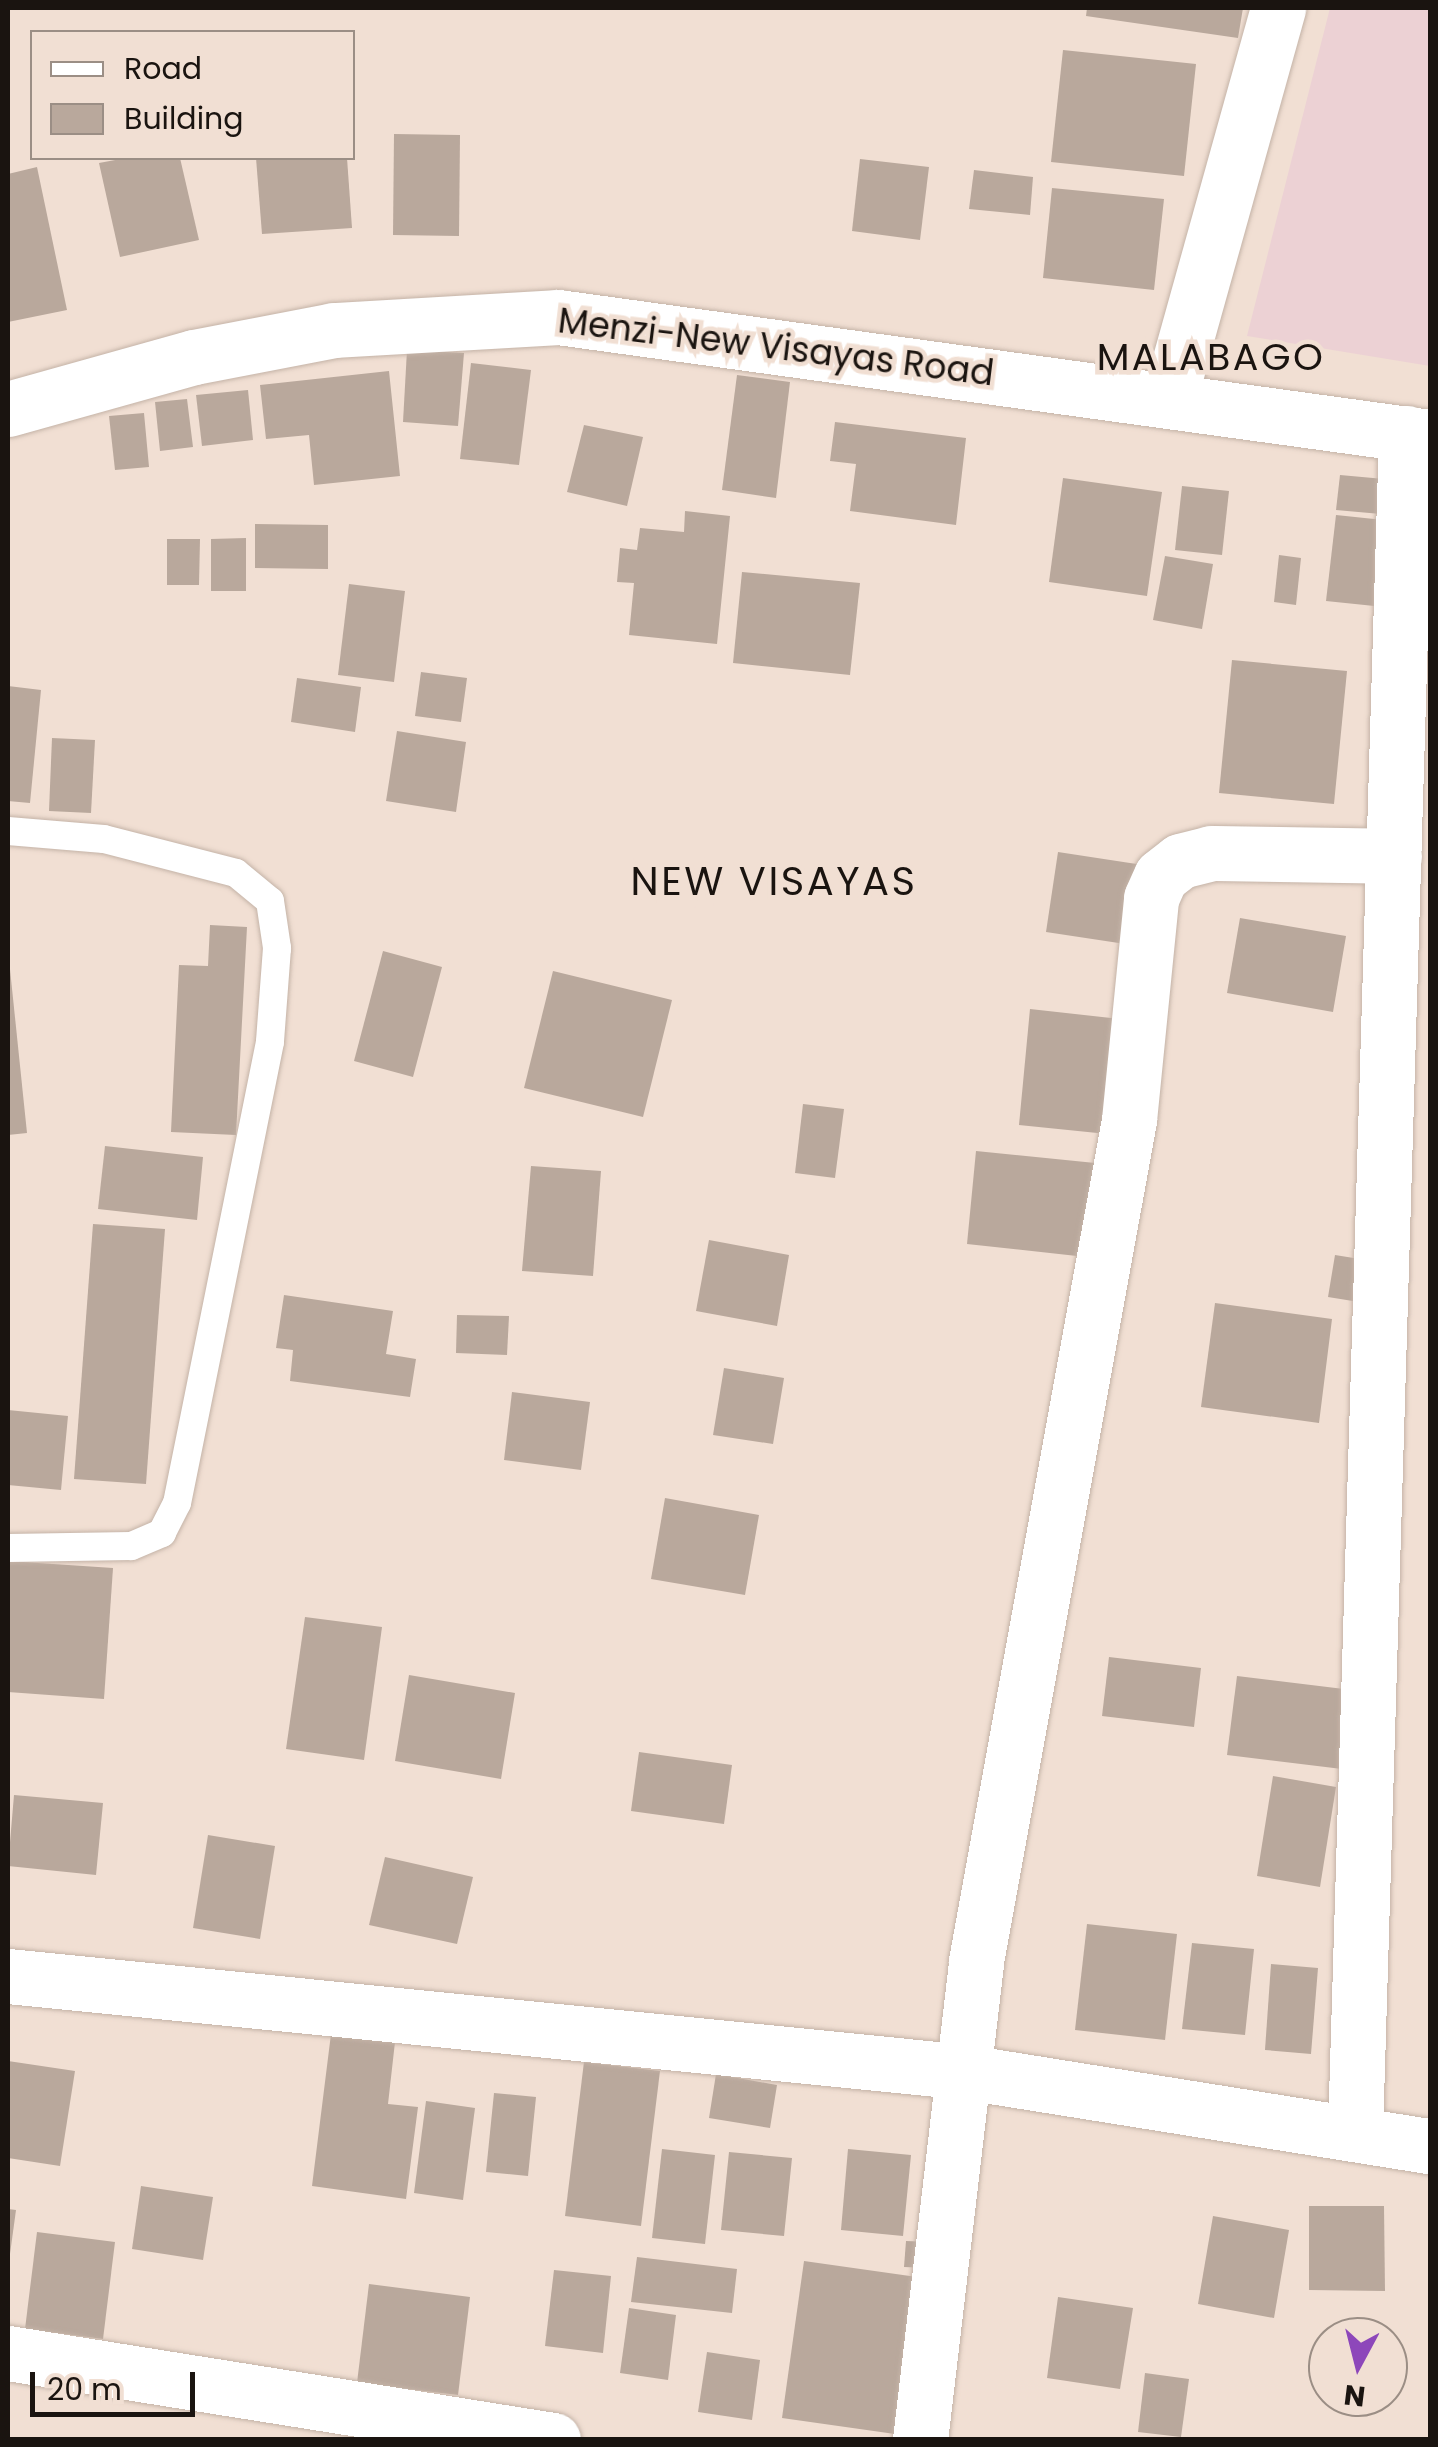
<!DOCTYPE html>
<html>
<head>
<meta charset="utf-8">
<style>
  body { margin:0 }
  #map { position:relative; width:1438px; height:2447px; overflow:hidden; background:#f1dfd3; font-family:Poppins,sans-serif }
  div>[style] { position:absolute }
  .education>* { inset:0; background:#ecd1d4 }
  .building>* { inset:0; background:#b9a89c }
  .roads { filter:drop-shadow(0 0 2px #c4b3a7) drop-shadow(0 0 2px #c4b3a7) }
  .service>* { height:28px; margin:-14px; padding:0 14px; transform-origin:14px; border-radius:14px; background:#fff }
  .minor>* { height:55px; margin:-27.5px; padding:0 27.5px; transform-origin:27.5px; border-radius:27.5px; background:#fff }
  .secondary>* { height:55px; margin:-27.5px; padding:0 27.5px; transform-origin:27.5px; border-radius:27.5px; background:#fff }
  span { translate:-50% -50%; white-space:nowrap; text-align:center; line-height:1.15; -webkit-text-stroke:9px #f1dfd3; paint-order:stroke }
  .street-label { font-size:35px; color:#1a1410 }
  .neighbourhood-label { font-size:38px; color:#1a1410; letter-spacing:2.5px }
  .quarter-label { font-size:40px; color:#1a1410; letter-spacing:2.5px }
  .frame { position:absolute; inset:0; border:10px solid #1a1410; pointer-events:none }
  .legend { position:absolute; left:30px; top:30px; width:325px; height:130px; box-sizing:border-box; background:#f1dfd3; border:2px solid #9b8e85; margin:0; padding:12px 18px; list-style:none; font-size:30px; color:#1a1410 }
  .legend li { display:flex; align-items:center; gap:20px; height:50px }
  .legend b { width:50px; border:2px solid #9b8e85 }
  .north { position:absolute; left:1308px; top:2317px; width:100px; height:100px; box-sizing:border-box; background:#f1dfd3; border:2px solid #9b8e85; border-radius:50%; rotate:187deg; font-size:28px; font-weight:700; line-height:40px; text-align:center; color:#1a1410 }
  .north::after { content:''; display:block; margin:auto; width:35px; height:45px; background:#8d47ba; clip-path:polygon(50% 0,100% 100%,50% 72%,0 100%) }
  .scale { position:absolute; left:30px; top:2372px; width:165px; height:45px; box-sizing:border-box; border:5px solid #1a1410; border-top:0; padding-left:12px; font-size:30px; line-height:35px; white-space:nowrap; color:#1a1410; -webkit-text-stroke:8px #f1dfd3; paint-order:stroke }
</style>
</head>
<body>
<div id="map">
  <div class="education">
    <div style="clip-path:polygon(1330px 8px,1430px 8px,1430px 366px,1247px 336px)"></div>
  </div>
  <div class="building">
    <div style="clip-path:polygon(1087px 8px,1243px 8px,1238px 38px,1086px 16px)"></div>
    <div style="clip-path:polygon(1063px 50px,1196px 64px,1184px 176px,1051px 162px)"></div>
    <div style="clip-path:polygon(394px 134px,460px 135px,459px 236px,393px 235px)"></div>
    <div style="clip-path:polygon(126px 158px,180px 158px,199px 240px,120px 257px,99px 163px)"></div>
    <div style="clip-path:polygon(256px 158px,347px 158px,352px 228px,262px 234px)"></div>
    <div style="clip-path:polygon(860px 159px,929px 167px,920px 240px,852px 231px)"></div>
    <div style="clip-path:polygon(37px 167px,67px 310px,8px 322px,8px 174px)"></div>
    <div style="clip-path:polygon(974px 170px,1033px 177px,1030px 215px,969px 209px)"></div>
    <div style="clip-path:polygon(1052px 188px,1164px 199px,1154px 290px,1043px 278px)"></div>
    <div style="clip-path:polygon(407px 350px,464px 353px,458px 426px,403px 422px)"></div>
    <div style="clip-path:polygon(471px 363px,531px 370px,519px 465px,460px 459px)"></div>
    <div style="clip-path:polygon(389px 371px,400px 476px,314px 485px,309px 435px,266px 439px,260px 385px)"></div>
    <div style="clip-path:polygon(737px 375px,790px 382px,776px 498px,722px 490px)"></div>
    <div style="clip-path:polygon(248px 390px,253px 440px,202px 446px,196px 395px)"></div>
    <div style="clip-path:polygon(187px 399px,193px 447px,160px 451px,155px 402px)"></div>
    <div style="clip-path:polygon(144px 413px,149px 467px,115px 470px,109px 416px)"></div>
    <div style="clip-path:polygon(835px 422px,966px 438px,956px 525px,850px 511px,856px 464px,830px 461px)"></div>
    <div style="clip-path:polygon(584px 425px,643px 437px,627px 506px,567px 492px)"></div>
    <div style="clip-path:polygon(1340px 475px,1395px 480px,1392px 515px,1336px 510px)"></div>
    <div style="clip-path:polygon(1063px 478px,1162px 492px,1147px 596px,1049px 582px)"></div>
    <div style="clip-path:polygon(1182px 486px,1229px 491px,1222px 555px,1175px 550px)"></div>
    <div style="clip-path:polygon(685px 511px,730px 516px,717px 644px,629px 635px,634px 583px,617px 582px,620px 548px,637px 550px,640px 528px,684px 532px)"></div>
    <div style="clip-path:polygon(1336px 515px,1393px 521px,1384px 607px,1326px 601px)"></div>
    <div style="clip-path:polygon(255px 524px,328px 525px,328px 569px,255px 568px)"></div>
    <div style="clip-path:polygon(246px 538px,246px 591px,211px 591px,211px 539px)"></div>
    <div style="clip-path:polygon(167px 539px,200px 539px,199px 585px,167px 585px)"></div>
    <div style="clip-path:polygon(1279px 555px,1301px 558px,1296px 605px,1274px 602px)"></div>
    <div style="clip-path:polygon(1165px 556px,1213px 564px,1202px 629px,1153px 620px)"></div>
    <div style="clip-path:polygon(742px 572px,860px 583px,850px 675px,733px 663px)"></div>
    <div style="clip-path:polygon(349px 584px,405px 591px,394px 682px,338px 675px)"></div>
    <div style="clip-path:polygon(1232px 660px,1347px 671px,1334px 804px,1219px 793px)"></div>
    <div style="clip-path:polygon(421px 672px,467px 678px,461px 722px,415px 716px)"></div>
    <div style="clip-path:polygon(297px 678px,361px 687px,355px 732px,291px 722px)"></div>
    <div style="clip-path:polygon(8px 686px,41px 690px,30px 803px,8px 801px)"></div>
    <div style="clip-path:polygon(397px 731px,466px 742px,456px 812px,386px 801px)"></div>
    <div style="clip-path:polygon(52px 738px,95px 740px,91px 813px,49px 811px)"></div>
    <div style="clip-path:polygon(1058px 852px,1143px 865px,1132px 945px,1046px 932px)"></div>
    <div style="clip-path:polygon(1240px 918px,1346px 936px,1333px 1012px,1227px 993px)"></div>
    <div style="clip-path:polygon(210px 925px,247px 927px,236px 1135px,171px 1132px,179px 965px,208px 966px)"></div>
    <div style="clip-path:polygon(8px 950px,27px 1133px,8px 1135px)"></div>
    <div style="clip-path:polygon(383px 951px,442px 967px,413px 1077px,354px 1061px)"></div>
    <div style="clip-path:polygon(553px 971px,672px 1000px,643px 1117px,524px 1088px)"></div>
    <div style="clip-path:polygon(1030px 1009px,1129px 1020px,1117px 1135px,1019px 1125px)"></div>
    <div style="clip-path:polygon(803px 1104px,844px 1109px,835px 1178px,795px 1173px)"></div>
    <div style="clip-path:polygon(105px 1146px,203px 1157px,197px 1220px,98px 1209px)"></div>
    <div style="clip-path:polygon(976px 1151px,1105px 1164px,1095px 1258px,967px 1244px)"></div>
    <div style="clip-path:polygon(531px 1166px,601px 1171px,593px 1276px,522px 1271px)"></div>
    <div style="clip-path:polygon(93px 1224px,165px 1229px,146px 1484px,74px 1479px)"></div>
    <div style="clip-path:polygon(709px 1240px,789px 1255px,777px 1326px,696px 1311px)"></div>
    <div style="clip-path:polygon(1335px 1255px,1366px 1260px,1359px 1302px,1328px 1297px)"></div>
    <div style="clip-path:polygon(284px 1295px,393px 1311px,386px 1354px,416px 1359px,410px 1397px,290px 1381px,293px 1350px,276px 1348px)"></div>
    <div style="clip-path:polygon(1215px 1303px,1332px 1319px,1319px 1423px,1201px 1407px)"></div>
    <div style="clip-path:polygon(457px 1315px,509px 1316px,507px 1355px,456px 1353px)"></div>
    <div style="clip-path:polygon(724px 1368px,784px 1378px,773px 1444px,713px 1435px)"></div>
    <div style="clip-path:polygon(512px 1392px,590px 1402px,581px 1470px,504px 1460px)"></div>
    <div style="clip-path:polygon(8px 1410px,68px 1416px,61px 1490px,8px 1485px)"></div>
    <div style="clip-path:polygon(665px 1498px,759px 1515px,745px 1595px,651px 1579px)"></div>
    <div style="clip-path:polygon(8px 1561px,113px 1568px,104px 1699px,8px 1692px)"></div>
    <div style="clip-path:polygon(305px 1617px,382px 1627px,364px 1760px,286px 1749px)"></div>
    <div style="clip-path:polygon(1109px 1657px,1201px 1668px,1194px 1727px,1102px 1716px)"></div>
    <div style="clip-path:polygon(409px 1675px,515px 1693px,501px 1779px,395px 1761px)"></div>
    <div style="clip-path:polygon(1237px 1676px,1352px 1690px,1342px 1769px,1227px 1755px)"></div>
    <div style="clip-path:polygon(639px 1752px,732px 1765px,724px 1824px,631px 1811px)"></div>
    <div style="clip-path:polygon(1273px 1776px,1336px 1787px,1320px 1887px,1257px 1876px)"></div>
    <div style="clip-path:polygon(14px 1795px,103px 1803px,96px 1875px,8px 1866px)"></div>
    <div style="clip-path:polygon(208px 1835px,275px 1846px,260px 1939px,193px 1928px)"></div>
    <div style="clip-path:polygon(385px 1857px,473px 1877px,457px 1944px,369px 1925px)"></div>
    <div style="clip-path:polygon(1087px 1924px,1177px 1934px,1165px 2040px,1075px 2030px)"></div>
    <div style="clip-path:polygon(1192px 1943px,1254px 1949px,1245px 2035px,1182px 2029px)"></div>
    <div style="clip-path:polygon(1271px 1964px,1318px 1968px,1311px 2054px,1265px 2050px)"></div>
    <div style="clip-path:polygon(331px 2034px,395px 2042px,388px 2104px,418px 2107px,406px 2199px,312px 2186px)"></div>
    <div style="clip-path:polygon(8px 2061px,75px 2071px,60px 2166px,8px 2158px)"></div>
    <div style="clip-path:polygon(584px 2062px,660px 2071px,641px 2226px,565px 2216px)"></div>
    <div style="clip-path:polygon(716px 2074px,777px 2085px,770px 2128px,709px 2118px)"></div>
    <div style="clip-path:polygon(494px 2093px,536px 2097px,528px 2176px,486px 2172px)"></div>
    <div style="clip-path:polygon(426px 2101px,475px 2108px,463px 2200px,414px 2193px)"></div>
    <div style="clip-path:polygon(662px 2149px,715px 2155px,705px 2244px,652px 2238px)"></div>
    <div style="clip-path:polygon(848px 2149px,911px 2155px,903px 2236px,841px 2230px)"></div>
    <div style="clip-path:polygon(729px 2152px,792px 2158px,784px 2236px,721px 2230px)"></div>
    <div style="clip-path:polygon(141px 2186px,213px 2197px,203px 2260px,132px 2249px)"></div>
    <div style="clip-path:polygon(1309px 2206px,1384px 2206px,1385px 2291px,1309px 2290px)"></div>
    <div style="clip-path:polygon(8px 2209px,16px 2210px,10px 2254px,8px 2254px)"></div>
    <div style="clip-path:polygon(1213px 2216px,1289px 2230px,1274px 2318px,1198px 2304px)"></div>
    <div style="clip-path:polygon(37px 2232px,115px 2242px,103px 2339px,25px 2329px)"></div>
    <div style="clip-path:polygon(906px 2241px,930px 2242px,930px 2268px,904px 2267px)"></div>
    <div style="clip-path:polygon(637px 2257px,737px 2269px,732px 2313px,631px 2302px)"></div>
    <div style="clip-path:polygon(804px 2261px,931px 2279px,909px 2436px,782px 2418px)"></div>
    <div style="clip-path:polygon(554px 2270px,611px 2276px,603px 2353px,545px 2346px)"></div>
    <div style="clip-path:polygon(369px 2284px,470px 2297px,458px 2395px,357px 2383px)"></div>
    <div style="clip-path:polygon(1058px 2297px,1133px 2308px,1120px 2389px,1047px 2378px)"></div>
    <div style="clip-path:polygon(629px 2308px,676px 2315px,668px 2380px,620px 2373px)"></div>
    <div style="clip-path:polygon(707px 2352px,760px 2360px,752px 2420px,698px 2412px)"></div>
    <div style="clip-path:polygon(1145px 2373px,1189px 2379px,1181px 2437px,1138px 2432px)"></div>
  </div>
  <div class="roads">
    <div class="service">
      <div style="left:8px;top:831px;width:96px;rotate:4.8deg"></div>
      <div style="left:104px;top:839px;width:136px;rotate:14.4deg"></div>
      <div style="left:236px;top:873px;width:44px;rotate:39.5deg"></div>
      <div style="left:270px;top:901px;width:48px;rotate:81.5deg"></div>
      <div style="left:277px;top:948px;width:94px;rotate:94.3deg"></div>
      <div style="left:270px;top:1042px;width:470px;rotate:101.4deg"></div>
      <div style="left:177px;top:1503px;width:34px;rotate:117deg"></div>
      <div style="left:162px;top:1533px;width:34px;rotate:157deg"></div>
      <div style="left:131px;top:1546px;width:123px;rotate:179.1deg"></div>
    </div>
    <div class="minor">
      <div style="left:1169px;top:399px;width:406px;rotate:-74.4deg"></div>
      <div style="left:8px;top:1976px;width:963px;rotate:5.72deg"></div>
      <div style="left:966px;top:2072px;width:470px;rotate:9.1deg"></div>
      <div style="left:1355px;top:2132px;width:1700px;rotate:-88.28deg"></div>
      <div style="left:8px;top:2353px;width:552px;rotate:9.07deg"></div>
      <div style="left:920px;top:2440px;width:482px;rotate:-83.3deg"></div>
      <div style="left:976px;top:1961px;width:855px;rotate:-79.69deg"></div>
      <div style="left:1129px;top:1120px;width:223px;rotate:-84.3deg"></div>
      <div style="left:1151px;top:898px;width:24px;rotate:-66deg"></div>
      <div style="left:1161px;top:876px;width:24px;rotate:-38deg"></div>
      <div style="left:1180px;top:861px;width:32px;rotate:-14deg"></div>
      <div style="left:1211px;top:853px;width:183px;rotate:0.9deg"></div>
    </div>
    <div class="secondary">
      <div style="left:8px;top:409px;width:193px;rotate:-15.6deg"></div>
      <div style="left:194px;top:357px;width:143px;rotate:-10.9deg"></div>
      <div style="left:334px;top:330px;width:224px;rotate:-3.3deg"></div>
      <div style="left:558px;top:317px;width:880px;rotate:7.84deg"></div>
    </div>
  </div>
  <div class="street-label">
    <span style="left:776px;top:347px;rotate:7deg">Menzi-New Visayas Road</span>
  </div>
  <div class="neighbourhood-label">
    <span style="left:1211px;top:357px">MALABAGO</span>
  </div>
  <div class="quarter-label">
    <span style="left:774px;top:881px">NEW VISAYAS</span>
  </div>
  <div class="frame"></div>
  <ul class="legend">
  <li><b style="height:12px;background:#fff"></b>Road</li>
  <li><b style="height:28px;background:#b9a89c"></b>Building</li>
  </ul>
  <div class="north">N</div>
  <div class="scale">20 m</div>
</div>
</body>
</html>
